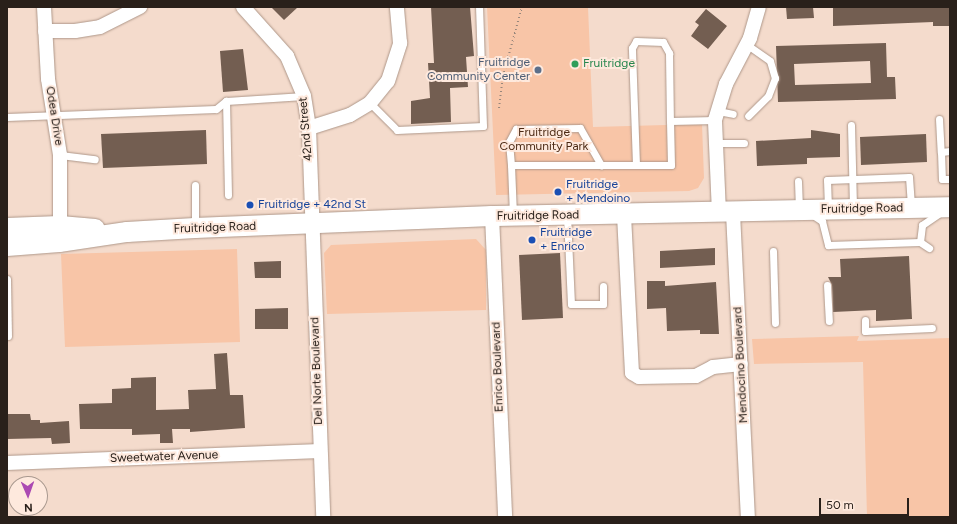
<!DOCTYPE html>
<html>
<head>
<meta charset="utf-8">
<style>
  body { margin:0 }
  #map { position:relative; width:957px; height:524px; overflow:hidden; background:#f4dbcc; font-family:Figtree,sans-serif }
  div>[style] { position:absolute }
  .green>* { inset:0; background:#f8c5a7 }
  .building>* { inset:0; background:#735e51 }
  .path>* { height:2px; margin-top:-1px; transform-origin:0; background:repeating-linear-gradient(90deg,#97867b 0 1px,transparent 0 4px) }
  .roads { filter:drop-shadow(0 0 1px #ae9789) drop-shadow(0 0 1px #ae9789) }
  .lane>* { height:7px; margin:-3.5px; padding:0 3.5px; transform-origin:3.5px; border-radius:3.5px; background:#fff }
  .street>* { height:14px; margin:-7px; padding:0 7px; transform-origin:7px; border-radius:7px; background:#fff }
  .secondary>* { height:20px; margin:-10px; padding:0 10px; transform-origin:10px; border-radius:10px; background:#fff }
  .dots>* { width:11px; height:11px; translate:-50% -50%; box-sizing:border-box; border:2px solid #fee9dd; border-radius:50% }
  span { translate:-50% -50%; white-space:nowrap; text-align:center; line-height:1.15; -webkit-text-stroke:4px #fee9dd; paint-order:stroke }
  .service-label { font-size:12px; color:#4e5e75 }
  .right { translate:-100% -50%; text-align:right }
  .leisure-label { font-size:12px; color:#27864d }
  .left { translate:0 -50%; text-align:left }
  .street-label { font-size:12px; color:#29201a }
  .park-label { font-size:12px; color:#4c2a14 }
  .transit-label { font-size:12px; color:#164399 }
  .frame { position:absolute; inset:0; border:8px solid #29201a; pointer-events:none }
  .north { position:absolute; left:8px; top:476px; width:40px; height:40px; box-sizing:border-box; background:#fee9dd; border:1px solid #a9998f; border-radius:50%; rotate:178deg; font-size:11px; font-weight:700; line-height:16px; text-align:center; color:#29201a }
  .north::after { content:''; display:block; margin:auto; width:14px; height:18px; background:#ab4ab2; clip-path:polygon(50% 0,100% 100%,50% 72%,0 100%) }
  .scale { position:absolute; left:819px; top:498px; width:90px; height:18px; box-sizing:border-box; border:2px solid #29201a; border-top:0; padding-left:5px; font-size:12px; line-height:14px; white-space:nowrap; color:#29201a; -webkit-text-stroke:3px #fee9dd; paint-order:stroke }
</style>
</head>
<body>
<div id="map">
  <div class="green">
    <div style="clip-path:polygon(487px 7px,588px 7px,593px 127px,702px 124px,704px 178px,698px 188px,689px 191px,496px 195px)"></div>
    <div style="clip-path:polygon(476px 239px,486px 250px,486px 310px,327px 314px,324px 253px,331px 245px)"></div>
    <div style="clip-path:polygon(237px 249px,240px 342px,65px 347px,61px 254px)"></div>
    <div style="clip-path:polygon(859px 336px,857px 341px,950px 338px,950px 517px,867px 517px,863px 362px,754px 364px,752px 339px)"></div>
  </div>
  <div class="building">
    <div style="clip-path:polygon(271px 7px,298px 7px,284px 20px)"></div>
    <div style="clip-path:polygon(431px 7px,470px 7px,474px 56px,466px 57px,468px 87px,450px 88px,451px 122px,411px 124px,411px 101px,430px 98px,428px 63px,434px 63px)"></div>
    <div style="clip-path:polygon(786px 7px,813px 7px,814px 18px,787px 19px)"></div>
    <div style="clip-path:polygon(833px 7px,950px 7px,950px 26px,933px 26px,933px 22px,833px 26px)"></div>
    <div style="clip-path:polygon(706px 9px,727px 26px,708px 49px,691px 36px,699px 25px,695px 22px)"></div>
    <div style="clip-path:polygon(evenodd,886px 43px,887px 77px,895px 77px,896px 99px,778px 102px,776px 46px,886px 43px,870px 61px,871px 83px,795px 85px,794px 64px,870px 61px)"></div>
    <div style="clip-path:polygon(243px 49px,248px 90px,223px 92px,220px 51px)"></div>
    <div style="clip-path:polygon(206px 130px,207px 164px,103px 168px,101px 134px)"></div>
    <div style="clip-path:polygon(811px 130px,840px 134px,840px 157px,807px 158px,807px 164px,757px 166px,756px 141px,811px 138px)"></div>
    <div style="clip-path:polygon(926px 134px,927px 162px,861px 165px,860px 137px)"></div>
    <div style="clip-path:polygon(715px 248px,715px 265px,660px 268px,660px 251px)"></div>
    <div style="clip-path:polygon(560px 253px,563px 318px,522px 320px,519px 255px)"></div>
    <div style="clip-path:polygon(909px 256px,912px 319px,876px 321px,876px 310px,833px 312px,832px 285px,828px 277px,841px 277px,840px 259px)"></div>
    <div style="clip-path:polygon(281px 261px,281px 278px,255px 278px,254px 262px)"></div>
    <div style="clip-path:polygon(647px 281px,665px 281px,665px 286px,716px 282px,719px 334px,700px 334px,700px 330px,667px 331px,666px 308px,647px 309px)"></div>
    <div style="clip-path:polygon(288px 308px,288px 329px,255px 329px,255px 309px)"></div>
    <div style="clip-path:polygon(227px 353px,230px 395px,243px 395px,245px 428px,190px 432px,190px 429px,172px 429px,173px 443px,160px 443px,160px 434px,132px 435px,132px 429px,80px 429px,79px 404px,112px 403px,112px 389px,131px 388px,131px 378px,156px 377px,156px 410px,189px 409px,188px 390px,216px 389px,214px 354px)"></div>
    <div style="clip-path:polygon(7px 414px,30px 414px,31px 420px,40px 420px,40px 423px,69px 421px,70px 443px,52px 444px,51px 438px,7px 439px)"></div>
  </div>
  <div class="path">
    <div style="left:499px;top:108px;width:32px;rotate:-83deg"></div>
    <div style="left:503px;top:76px;width:72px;rotate:-74.6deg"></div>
  </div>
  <div class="roads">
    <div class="lane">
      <div style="left:746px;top:44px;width:29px;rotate:35deg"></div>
      <div style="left:770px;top:61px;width:18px;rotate:74deg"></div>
      <div style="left:775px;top:78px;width:19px;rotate:111deg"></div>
      <div style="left:768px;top:96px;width:28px;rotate:135deg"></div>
      <div style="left:370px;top:103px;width:38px;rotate:45deg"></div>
      <div style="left:397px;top:130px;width:86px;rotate:-2.7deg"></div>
      <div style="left:483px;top:126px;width:119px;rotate:-91.9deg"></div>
      <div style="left:718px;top:111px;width:15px;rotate:11deg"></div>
      <div style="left:7px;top:117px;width:209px;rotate:-2.2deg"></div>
      <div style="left:216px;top:109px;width:13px;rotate:-39deg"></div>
      <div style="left:939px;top:119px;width:33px;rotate:87deg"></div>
      <div style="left:851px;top:125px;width:82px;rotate:88.6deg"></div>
      <div style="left:718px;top:143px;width:26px"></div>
      <div style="left:950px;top:151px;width:9px;rotate:174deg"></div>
      <div style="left:941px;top:152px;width:27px;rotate:88deg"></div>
      <div style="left:942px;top:179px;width:8px"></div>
      <div style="left:60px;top:155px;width:35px;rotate:7deg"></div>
      <div style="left:511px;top:165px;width:23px;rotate:-95deg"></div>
      <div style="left:509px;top:142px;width:15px;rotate:-62deg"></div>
      <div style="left:516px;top:129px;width:64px;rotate:-0.9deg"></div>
      <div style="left:580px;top:128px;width:43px;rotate:60.4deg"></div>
      <div style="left:636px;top:165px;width:117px;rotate:-92deg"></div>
      <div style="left:632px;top:48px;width:8px;rotate:-60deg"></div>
      <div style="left:636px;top:41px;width:27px;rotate:2deg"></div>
      <div style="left:663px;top:42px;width:13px;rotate:61deg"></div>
      <div style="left:669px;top:53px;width:68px;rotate:89.2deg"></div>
      <div style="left:798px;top:181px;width:28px;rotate:88deg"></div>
      <div style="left:195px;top:185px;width:41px;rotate:90deg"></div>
      <div style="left:228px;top:195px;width:94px;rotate:-91.2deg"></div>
      <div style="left:226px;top:101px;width:78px;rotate:-3.7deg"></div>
      <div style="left:828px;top:208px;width:28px;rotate:-92deg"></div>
      <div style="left:827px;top:180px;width:82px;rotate:-2.1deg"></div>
      <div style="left:909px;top:177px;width:29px;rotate:86deg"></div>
      <div style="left:513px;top:215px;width:50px;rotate:-92.3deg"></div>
      <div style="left:511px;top:165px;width:160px"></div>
      <div style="left:671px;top:165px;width:44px;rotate:-91.3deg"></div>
      <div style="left:670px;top:121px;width:45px;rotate:-1.3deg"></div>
      <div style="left:813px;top:215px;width:11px;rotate:34deg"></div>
      <div style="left:822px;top:221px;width:25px;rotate:76deg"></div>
      <div style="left:828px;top:245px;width:92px;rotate:-1.9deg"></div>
      <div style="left:920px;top:242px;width:11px;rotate:34deg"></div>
      <div style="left:567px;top:216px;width:88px;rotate:87.4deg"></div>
      <div style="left:571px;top:304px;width:32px"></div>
      <div style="left:603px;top:304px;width:18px;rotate:-90deg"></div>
      <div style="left:920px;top:242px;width:17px;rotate:-83deg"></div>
      <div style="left:922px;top:225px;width:22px;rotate:-34deg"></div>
      <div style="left:773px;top:251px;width:72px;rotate:88.4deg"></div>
      <div style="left:7px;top:279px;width:57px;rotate:89deg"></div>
      <div style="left:827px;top:285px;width:36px;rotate:87deg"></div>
      <div style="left:865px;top:320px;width:11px;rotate:90deg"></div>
      <div style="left:865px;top:331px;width:67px;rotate:-2.6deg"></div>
    </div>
    <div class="street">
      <div style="left:44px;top:7px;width:72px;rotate:86.8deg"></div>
      <div style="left:48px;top:79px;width:77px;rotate:81deg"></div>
      <div style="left:60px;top:155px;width:71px;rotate:90deg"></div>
      <div style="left:243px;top:7px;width:66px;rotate:48.1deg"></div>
      <div style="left:287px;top:56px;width:43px;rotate:67deg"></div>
      <div style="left:304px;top:96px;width:32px;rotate:81deg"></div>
      <div style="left:309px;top:128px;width:389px;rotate:87.9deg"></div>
      <div style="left:45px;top:31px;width:30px"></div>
      <div style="left:75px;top:31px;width:25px;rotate:-9deg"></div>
      <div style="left:100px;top:27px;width:45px;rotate:-26.6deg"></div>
      <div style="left:309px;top:128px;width:43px;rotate:-17.6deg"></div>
      <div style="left:350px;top:115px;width:23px;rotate:-31deg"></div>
      <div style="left:370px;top:103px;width:28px;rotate:-51deg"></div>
      <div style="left:388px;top:81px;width:40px;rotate:-72deg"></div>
      <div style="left:400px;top:43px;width:36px;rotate:-95deg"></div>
      <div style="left:719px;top:213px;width:93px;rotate:-92.5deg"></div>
      <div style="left:715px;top:120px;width:38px;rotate:-73deg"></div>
      <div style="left:726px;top:84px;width:52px;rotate:-62.4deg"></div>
      <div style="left:750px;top:38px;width:32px;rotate:-74deg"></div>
      <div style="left:733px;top:213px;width:304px;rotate:87.2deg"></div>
      <div style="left:624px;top:215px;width:158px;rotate:87.1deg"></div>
      <div style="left:632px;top:373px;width:8px;rotate:30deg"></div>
      <div style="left:639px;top:377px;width:57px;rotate:-1deg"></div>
      <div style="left:696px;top:376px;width:19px;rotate:-28deg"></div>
      <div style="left:713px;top:367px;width:28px;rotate:-6deg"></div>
      <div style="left:492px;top:216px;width:301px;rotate:87.5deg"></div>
      <div style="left:7px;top:463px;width:313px;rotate:-2.2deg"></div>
    </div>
    <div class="secondary">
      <div style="left:7px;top:228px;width:53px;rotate:-2.2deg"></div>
      <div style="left:60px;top:226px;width:35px;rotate:5deg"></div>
      <div style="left:7px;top:246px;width:52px;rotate:-4.4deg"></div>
      <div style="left:59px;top:242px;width:69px;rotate:-8.4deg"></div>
      <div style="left:127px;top:232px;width:68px;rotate:-3.4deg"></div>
      <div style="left:195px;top:228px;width:297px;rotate:-2.3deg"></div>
      <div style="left:492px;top:216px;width:458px;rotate:-1.1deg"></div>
    </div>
  </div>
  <div class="dots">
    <div style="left:575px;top:64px;background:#2e9e5b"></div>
    <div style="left:538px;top:70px;background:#5c6f8a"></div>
    <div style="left:558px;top:192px;background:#1a4fb4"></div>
    <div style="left:250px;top:205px;background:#1a4fb4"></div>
    <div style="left:532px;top:240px;background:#1a4fb4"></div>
  </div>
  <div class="service-label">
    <span class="right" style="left:530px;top:70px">Fruitridge<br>Community Center</span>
  </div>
  <div class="leisure-label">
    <span class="left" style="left:583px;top:64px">Fruitridge</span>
  </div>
  <div class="street-label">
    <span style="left:54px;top:116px;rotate:81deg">Odea Drive</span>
    <span style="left:306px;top:129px;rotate:-95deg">42nd Street</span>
    <span style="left:862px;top:209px;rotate:-1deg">Fruitridge Road</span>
    <span style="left:538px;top:216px;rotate:-1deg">Fruitridge Road</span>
    <span style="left:215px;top:228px;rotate:-2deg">Fruitridge Road</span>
    <span style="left:741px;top:365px;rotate:-93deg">Mendocino Boulevard</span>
    <span style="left:498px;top:367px;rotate:-92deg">Enrico Boulevard</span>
    <span style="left:317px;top:371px;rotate:-92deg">Del Norte Boulevard</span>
    <span style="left:164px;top:457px;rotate:-2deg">Sweetwater Avenue</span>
  </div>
  <div class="park-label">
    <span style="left:544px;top:140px">Fruitridge<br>Community Park</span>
  </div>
  <div class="transit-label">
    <span class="left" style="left:566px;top:192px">Fruitridge<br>+ Mendoino</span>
    <span class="left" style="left:258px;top:205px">Fruitridge + 42nd St</span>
    <span class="left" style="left:540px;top:240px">Fruitridge<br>+ Enrico</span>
  </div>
  <div class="frame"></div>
  <div class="north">N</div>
  <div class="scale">50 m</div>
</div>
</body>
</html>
